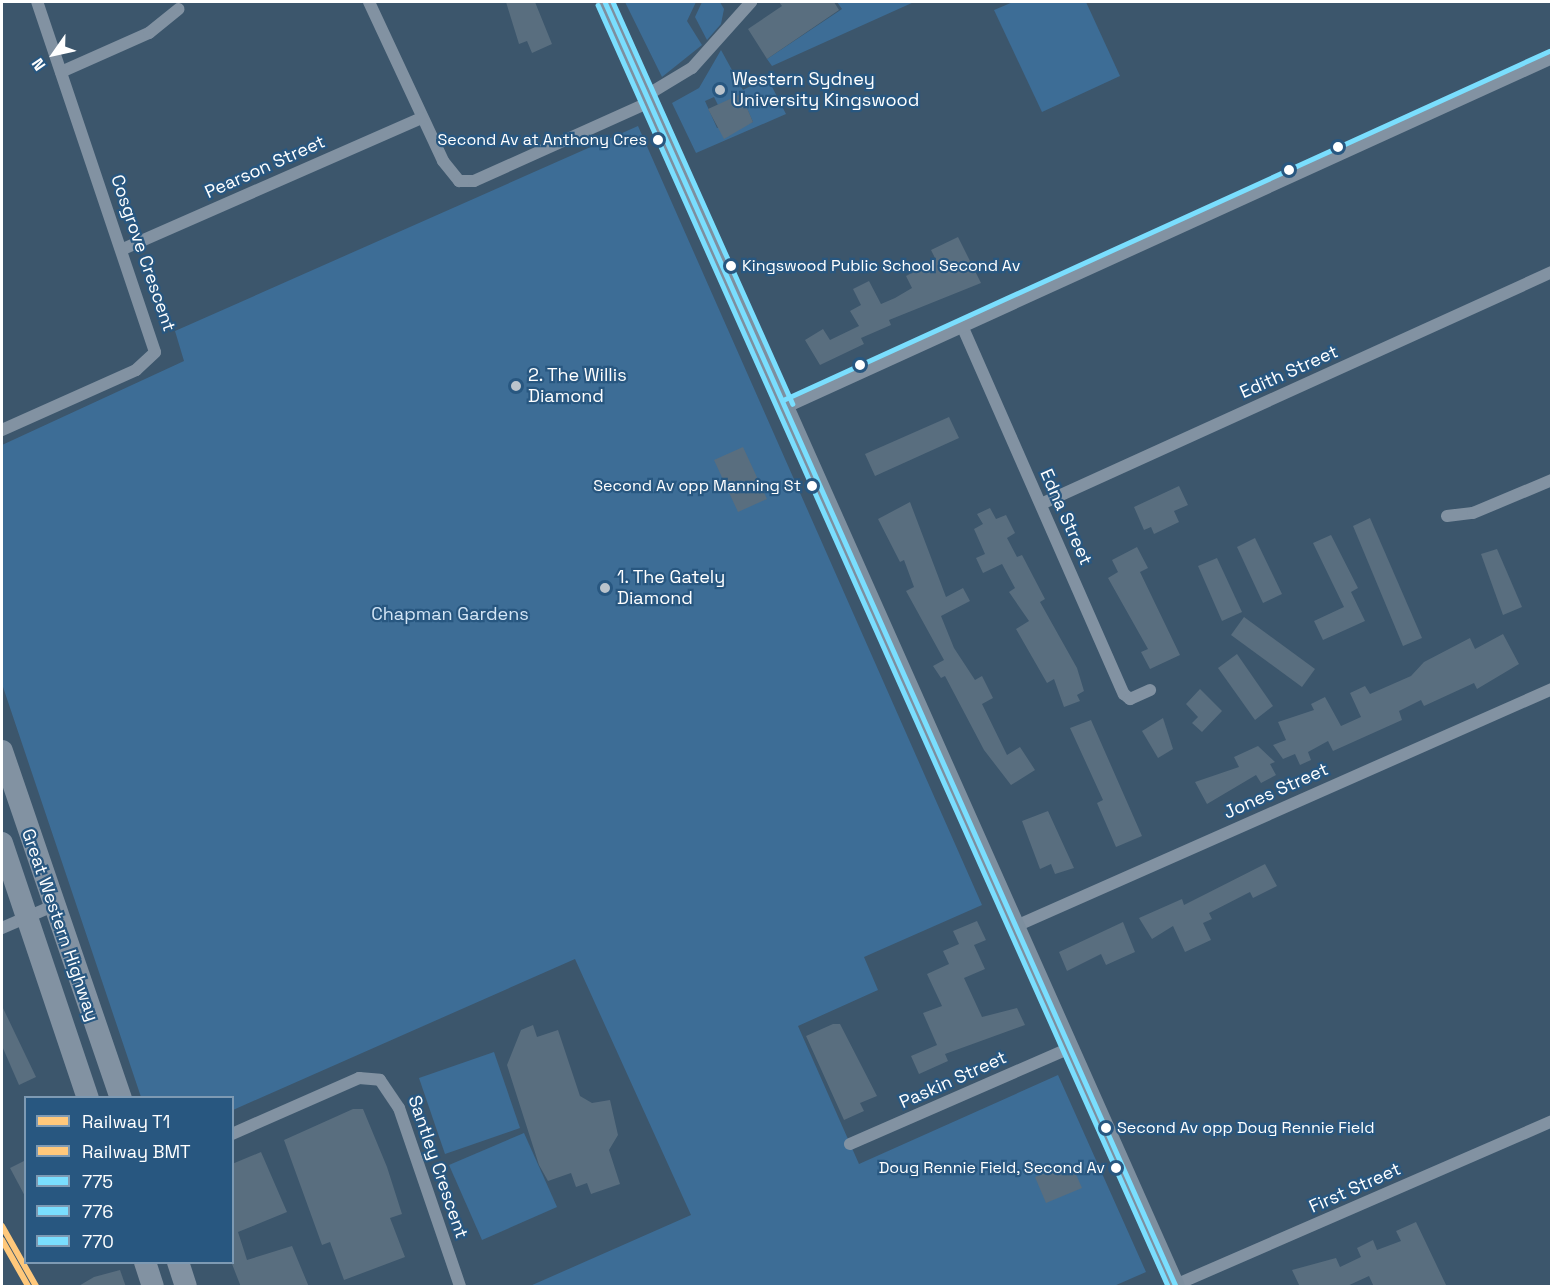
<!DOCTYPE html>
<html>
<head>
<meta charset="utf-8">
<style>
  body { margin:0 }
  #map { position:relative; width:1553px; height:1288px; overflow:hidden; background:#3c566c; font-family:"Space Grotesk",sans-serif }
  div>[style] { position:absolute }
  .green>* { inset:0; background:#3d6d96 }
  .building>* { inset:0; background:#596e7f }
  .street>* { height:12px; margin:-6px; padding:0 6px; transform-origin:6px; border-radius:6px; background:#8292a2 }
  .secondary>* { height:18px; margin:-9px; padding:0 9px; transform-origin:9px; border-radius:9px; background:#7d8f9f }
  .highway>* { height:22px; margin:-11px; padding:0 11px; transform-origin:11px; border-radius:11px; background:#8292a2 }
  .bus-1>* { height:4.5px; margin:-2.25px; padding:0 2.25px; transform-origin:2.25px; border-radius:2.25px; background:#7adefe }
  .bus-2>* { height:4.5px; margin:-2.25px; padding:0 2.25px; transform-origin:2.25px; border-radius:2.25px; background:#7adefe }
  .bus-3>* { height:4.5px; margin:-2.25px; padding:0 2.25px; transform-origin:2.25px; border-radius:2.25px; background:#7adefe }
  .rail-1>* { height:6px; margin:-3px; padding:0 3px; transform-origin:3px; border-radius:3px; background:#ffc87b }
  .rail-2>* { height:6px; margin:-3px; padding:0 3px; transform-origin:3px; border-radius:3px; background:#ffc87b }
  .dots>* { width:16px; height:16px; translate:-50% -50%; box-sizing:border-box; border:3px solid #285780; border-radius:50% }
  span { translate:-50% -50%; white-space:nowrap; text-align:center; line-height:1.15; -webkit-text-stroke:4.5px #285780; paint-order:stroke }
  .bus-label { font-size:16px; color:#fff }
  .right { translate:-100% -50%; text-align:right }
  .left { translate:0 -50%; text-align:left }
  .poi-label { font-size:18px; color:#fff }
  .street-label { font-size:18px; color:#fff }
  .park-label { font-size:18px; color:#d3e5f5 }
  .frame { position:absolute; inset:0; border:3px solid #fff; pointer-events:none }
  .legend { position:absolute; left:24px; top:1096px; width:210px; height:168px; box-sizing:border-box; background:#285780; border:2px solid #7e9ab3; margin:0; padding:8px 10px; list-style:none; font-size:18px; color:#fff }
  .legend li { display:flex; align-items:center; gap:12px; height:30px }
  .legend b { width:30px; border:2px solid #7e9ab3 }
  .north { position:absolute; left:24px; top:24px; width:60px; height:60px; -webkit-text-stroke:4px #285780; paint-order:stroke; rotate:236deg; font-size:16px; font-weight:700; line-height:24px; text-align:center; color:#fff }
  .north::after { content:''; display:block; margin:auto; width:21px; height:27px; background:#fff; clip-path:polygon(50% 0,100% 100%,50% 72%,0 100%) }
</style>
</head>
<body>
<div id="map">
  <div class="green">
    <div style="clip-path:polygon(625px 2px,696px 2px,687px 21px,702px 45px,662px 77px)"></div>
    <div style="clip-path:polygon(702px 2px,720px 2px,724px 9px,721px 24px,707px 40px,695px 17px)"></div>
    <div style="clip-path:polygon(837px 2px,914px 2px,772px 66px,767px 59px,842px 9px)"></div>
    <div style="clip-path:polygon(1013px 2px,1086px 2px,1120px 76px,1042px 112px,994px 10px)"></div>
    <div style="clip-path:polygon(evenodd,721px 50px,743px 90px,767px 77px,786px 114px,696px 153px,672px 103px,699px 88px,721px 50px,741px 95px,753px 122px,745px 125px,742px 117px,717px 128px,705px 101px,714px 97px,718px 105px,741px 95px)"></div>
    <div style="clip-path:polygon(638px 126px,982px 905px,864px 957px,878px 990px,798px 1026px,859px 1164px,1058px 1075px,1146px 1272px,1114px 1286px,530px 1286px,691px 1215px,575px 959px,233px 1110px,232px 1098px,141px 1097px,2px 684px,2px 445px,184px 361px,175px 331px)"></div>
    <div style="clip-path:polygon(494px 1052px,520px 1128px,445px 1154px,419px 1078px)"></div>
    <div style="clip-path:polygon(524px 1133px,557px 1207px,482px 1240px,449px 1165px)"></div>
  </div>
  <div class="building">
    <div style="clip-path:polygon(506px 2px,535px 2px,552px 44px,532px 53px,527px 41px,519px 44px)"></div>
    <div style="clip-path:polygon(779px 2px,834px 2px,839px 10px,767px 59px,748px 29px,782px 6px)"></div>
    <div style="clip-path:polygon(741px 94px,753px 122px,724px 139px,708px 109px)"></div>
    <div style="clip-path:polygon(958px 237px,981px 283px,889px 320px,891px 325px,861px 338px,864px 344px,820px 365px,805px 340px,823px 329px,830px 340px,859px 326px,850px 311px,861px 305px,853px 289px,869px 281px,881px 304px,895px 298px,912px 288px,906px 276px,936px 260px,931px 250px)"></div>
    <div style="clip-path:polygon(949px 417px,959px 438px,875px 476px,865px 454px)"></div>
    <div style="clip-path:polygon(743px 447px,767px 499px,738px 512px,714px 460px)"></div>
    <div style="clip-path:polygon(1179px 486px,1188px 505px,1174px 511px,1179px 522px,1154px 534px,1151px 527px,1144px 530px,1134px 507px)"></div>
    <div style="clip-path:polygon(910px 502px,946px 597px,963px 588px,970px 601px,941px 616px,954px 648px,975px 680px,982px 676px,993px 698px,982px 704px,1007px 755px,1020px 747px,1035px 770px,1011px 785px,984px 750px,945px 676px,941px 678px,933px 666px,944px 660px,906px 591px,914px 587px,904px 560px,900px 562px,878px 519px)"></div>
    <div style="clip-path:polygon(990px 508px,996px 519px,1006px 515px,1015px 533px,1007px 538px,1017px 557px,1022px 555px,1045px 599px,1040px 602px,1077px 668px,1084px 691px,1077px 695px,1080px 701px,1064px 707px,1054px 679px,1047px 683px,1016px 629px,1029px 621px,1009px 592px,1015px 588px,1002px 564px,983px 573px,976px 558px,985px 554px,974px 529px,983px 524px,977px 514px)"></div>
    <div style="clip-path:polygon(1370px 518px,1422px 638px,1403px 646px,1353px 526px)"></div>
    <div style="clip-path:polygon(1331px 535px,1358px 588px,1351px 592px,1365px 621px,1323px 640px,1314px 621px,1344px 607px,1313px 543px)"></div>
    <div style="clip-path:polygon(1255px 538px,1282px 594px,1263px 603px,1237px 547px)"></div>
    <div style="clip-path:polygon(1137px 547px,1148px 568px,1140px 572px,1180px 655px,1150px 669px,1141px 652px,1148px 649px,1108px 578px,1118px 572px,1112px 560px)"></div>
    <div style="clip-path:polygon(1497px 549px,1522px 607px,1503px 615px,1481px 554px)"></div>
    <div style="clip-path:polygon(1217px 558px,1242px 612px,1222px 621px,1198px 566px)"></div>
    <div style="clip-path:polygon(1244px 617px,1315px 669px,1302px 687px,1231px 635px)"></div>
    <div style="clip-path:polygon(1503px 634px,1519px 664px,1477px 689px,1474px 683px,1424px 706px,1421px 700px,1399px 711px,1402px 720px,1333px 751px,1328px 741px,1308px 752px,1311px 760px,1300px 765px,1295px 754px,1283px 759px,1273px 745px,1286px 740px,1278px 722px,1314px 710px,1311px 704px,1325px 697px,1341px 726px,1361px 717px,1350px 693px,1365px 686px,1370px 694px,1411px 676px,1424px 662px,1470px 638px,1475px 649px)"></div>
    <div style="clip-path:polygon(1237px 654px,1273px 706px,1255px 720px,1218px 668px)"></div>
    <div style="clip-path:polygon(1200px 689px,1222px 711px,1202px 732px,1192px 723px,1198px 717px,1186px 704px)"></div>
    <div style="clip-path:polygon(1163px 718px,1173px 749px,1158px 758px,1142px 731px)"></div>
    <div style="clip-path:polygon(1091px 720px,1142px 836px,1116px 847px,1097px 803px,1103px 800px,1070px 728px)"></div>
    <div style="clip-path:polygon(1258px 746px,1275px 762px,1270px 764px,1276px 775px,1261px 783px,1256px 775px,1207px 804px,1195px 782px,1239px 767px,1234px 757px)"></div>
    <div style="clip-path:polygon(1048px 811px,1074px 868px,1055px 874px,1051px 864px,1040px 869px,1022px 821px)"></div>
    <div style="clip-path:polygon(1265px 864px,1277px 886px,1253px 898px,1250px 892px,1209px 913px,1212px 919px,1203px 923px,1211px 940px,1185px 952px,1173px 926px,1152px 939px,1139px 918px,1182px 899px,1184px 905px)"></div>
    <div style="clip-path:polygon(977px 921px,986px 940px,974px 945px,985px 969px,964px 978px,982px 1017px,1017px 1008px,1025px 1025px,945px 1054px,948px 1061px,919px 1074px,911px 1056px,937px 1045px,923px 1013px,942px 1006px,927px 974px,949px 964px,943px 951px,959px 944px,953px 931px)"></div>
    <div style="clip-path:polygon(1123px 922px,1135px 952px,1106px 965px,1101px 954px,1067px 971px,1059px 952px)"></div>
    <div style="clip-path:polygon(2px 1006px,36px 1077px,19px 1085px,2px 1046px)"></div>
    <div style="clip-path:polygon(833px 1024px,840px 1024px,877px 1096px,860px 1103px,864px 1111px,844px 1120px,806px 1036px)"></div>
    <div style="clip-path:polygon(533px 1025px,537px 1037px,558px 1030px,580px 1096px,592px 1103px,610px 1100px,618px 1135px,609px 1150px,620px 1184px,591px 1194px,587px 1183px,576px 1187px,571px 1173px,548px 1181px,539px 1165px,507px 1065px,521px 1030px)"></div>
    <div style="clip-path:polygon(353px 1109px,363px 1109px,387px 1167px,402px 1214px,390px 1218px,405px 1257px,344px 1280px,330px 1242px,322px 1245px,284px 1140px)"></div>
    <div style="clip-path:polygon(261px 1152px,287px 1212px,238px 1232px,247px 1260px,292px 1246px,309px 1287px,241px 1287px,232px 1264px,232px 1164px)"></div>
    <div style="clip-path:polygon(26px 1160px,26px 1198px,10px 1168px)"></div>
    <div style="clip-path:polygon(1071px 1163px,1082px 1188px,1046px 1203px,1035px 1177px)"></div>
    <div style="clip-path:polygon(1416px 1222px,1447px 1287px,1374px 1287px,1369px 1276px,1345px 1287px,1300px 1287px,1292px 1270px,1336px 1258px,1340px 1267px,1361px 1257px,1357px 1248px,1373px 1240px,1377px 1250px,1401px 1241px,1396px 1231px)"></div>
    <div style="clip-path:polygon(120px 1270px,126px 1287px,77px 1287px,94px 1277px)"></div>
  </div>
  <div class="street">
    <div style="left:369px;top:2px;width:175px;rotate:65deg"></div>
    <div style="left:443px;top:161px;width:26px;rotate:51deg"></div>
    <div style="left:459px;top:181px;width:15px"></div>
    <div style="left:474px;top:181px;width:193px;rotate:-24.2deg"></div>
    <div style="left:61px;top:72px;width:96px;rotate:-23.9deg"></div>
    <div style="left:149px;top:33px;width:38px;rotate:-39deg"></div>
    <div style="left:647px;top:95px;width:52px;rotate:-31deg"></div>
    <div style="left:692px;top:68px;width:89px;rotate:-48.2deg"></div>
    <div style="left:123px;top:249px;width:326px;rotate:-23.7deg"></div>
    <div style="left:963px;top:328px;width:400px;rotate:66.3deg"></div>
    <div style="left:1124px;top:694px;width:8px;rotate:40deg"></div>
    <div style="left:1130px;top:699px;width:22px;rotate:-24deg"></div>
    <div style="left:786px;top:407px;width:842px;rotate:-24.49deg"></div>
    <div style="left:2px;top:430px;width:147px;rotate:-24.1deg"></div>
    <div style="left:136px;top:370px;width:26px;rotate:-43deg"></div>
    <div style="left:155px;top:352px;width:369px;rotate:-108.6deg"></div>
    <div style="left:1041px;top:504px;width:561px;rotate:-24.42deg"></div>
    <div style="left:1447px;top:516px;width:26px;rotate:-7deg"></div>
    <div style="left:1473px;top:513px;width:86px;rotate:-22.7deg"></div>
    <div style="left:1016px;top:926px;width:586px;rotate:-23.85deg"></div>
    <div style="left:2px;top:928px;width:56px;rotate:-23.3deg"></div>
    <div style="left:232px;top:1134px;width:139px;rotate:-23.8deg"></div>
    <div style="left:359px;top:1078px;width:21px;rotate:5deg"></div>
    <div style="left:380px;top:1080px;width:34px;rotate:56deg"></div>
    <div style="left:399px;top:1108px;width:188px;rotate:71.1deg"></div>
    <div style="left:850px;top:1144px;width:240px;rotate:-23.6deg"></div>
    <div style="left:1173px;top:1286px;width:413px;rotate:-23.5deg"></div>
  </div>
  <div class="secondary">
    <div style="left:605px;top:2px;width:1405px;rotate:66.03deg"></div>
  </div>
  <div class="highway">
    <div style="left:2px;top:751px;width:367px;rotate:71.1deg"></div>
    <div style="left:2px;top:843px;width:269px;rotate:71.4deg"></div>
    <div style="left:145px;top:1262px;width:25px;rotate:72deg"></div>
    <div style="left:178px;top:1262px;width:25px;rotate:72deg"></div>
  </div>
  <div class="bus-1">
    <div style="left:605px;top:2px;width:1405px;rotate:66.03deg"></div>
  </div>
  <div class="bus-2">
    <div style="left:598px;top:5px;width:1402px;rotate:66.01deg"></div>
  </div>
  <div class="bus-3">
    <div style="left:613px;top:2px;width:440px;rotate:65.9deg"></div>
    <div style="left:783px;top:400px;width:842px;rotate:-24.49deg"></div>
  </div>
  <div class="rail-1">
    <div style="left:2px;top:1226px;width:69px;rotate:60.5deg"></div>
  </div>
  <div class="rail-2">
    <div style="left:2px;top:1240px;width:53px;rotate:60.5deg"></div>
  </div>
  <div class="dots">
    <div style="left:720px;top:90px;background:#bbc4cc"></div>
    <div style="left:658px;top:140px;background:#fff"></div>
    <div style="left:1338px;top:147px;background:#fff"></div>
    <div style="left:1289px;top:170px;background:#fff"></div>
    <div style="left:731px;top:266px;background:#fff"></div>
    <div style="left:860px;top:365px;background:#fff"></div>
    <div style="left:516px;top:386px;background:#bbc4cc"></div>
    <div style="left:812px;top:486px;background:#fff"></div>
    <div style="left:605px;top:588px;background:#bbc4cc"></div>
    <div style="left:1106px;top:1128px;background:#fff"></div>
    <div style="left:1116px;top:1168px;background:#fff"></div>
  </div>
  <div class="bus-label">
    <span class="right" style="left:647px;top:140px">Second Av at Anthony Cres</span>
    <span class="left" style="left:742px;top:266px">Kingswood Public School Second Av</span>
    <span class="right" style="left:801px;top:486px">Second Av opp Manning St</span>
    <span class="left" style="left:1117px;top:1128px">Second Av opp Doug Rennie Field</span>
    <span class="right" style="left:1105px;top:1168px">Doug Rennie Field, Second Av</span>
  </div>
  <div class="poi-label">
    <span class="left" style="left:732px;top:90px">Western Sydney<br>University Kingswood</span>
    <span class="left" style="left:528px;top:386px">2. The Willis<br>Diamond</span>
    <span class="left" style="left:617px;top:588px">1. The Gately<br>Diamond</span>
  </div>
  <div class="street-label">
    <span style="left:265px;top:167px;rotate:-24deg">Pearson Street</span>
    <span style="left:143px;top:253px;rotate:71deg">Cosgrove Crescent</span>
    <span style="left:1289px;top:372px;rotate:-24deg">Edith Street</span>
    <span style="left:1066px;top:517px;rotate:66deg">Edna Street</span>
    <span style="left:1276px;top:791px;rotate:-24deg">Jones Street</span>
    <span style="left:60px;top:925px;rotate:71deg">Great Western Highway</span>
    <span style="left:953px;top:1080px;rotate:-24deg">Paskin Street</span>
    <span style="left:438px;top:1167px;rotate:71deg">Santley Crescent</span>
    <span style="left:1355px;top:1188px;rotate:-24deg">First Street</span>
  </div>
  <div class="park-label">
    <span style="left:450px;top:614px">Chapman Gardens</span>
  </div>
  <div class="frame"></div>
  <ul class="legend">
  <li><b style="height:8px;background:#ffc87b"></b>Railway T1</li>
  <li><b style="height:8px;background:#ffc87b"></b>Railway BMT</li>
  <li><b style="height:8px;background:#7adefe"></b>775</li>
  <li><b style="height:8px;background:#7adefe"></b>776</li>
  <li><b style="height:8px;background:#7adefe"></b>770</li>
  </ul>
  <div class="north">N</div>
</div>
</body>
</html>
